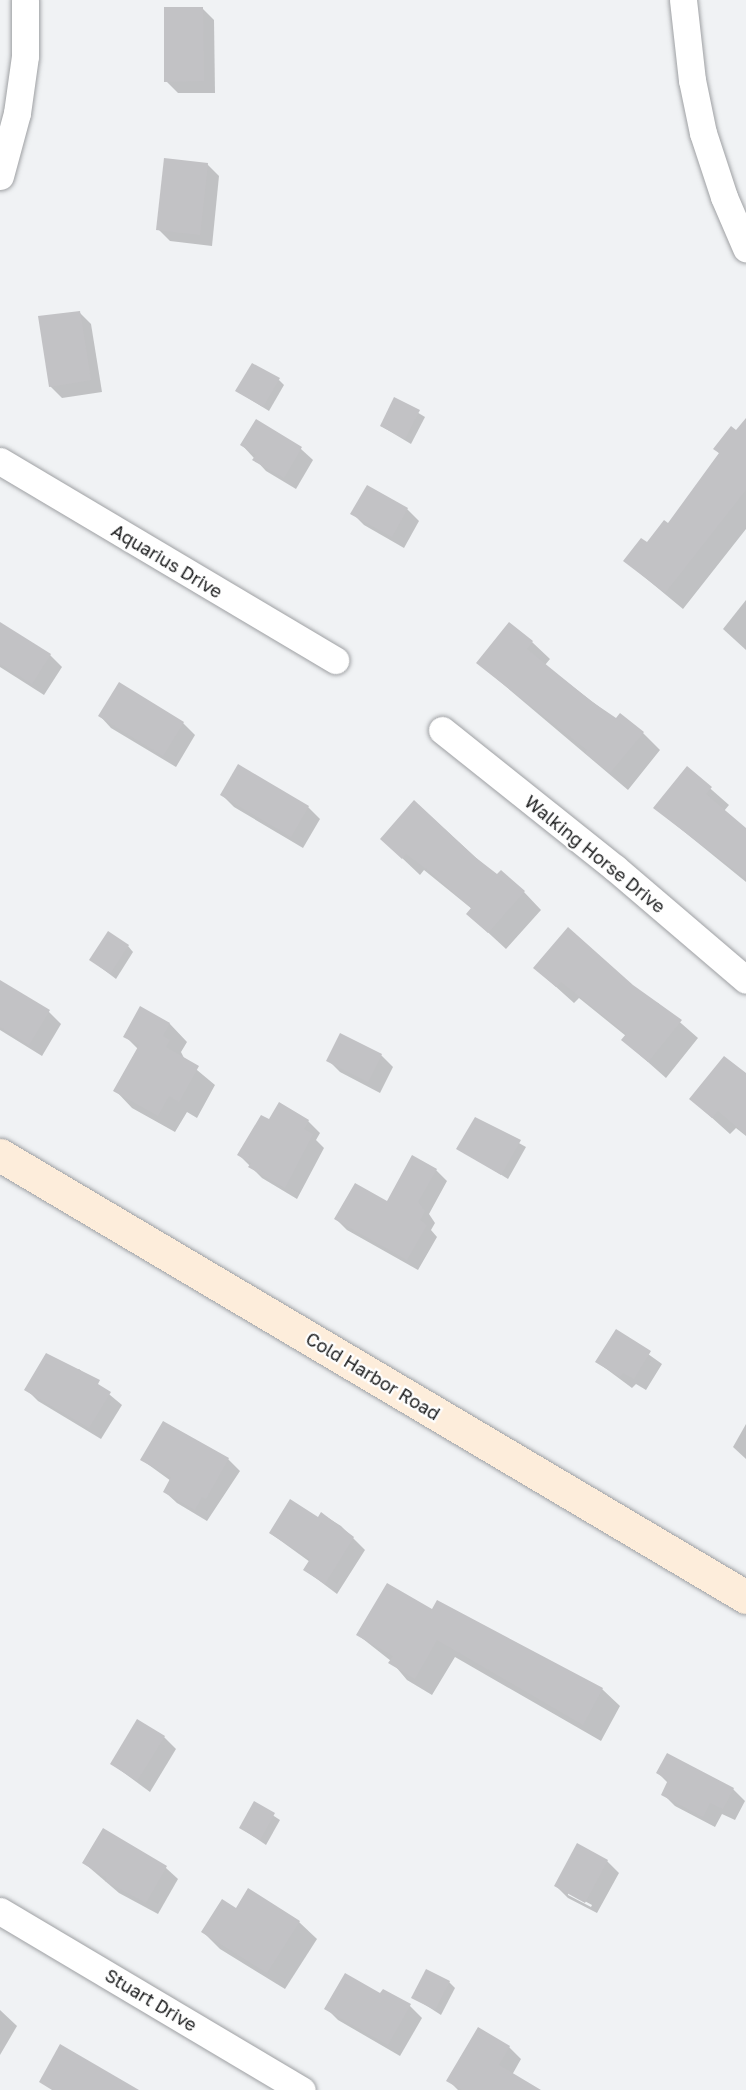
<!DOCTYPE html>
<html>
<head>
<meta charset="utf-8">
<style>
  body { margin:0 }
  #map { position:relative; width:746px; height:2090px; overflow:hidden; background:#f0f2f4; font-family:"Golos Text",sans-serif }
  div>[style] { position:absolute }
  .shadow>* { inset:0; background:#0003 }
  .building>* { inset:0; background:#c2c2c5 }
  .roads { filter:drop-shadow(0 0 2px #9ea0a3) drop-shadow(0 0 2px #9ea0a3) }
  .street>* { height:27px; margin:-13.5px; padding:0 13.5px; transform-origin:13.5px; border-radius:13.5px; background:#fff }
  .secondary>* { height:33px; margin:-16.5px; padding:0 16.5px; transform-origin:16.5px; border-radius:16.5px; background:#fdeddb }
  span { translate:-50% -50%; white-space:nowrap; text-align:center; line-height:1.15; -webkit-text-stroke:4.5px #fff; paint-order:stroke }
  .street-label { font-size:18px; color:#1c1d1e }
</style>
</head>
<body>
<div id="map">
  <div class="shadow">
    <div style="clip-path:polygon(202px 8px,214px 20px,215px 93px,178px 93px,166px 81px)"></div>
    <div style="clip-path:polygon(207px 164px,219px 176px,212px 246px,170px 241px,158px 229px)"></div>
    <div style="clip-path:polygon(79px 312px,91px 324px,102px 392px,62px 398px,50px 386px)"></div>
    <div style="clip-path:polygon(279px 380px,284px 385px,269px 411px,237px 391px)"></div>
    <div style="clip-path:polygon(395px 399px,425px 417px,411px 444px,381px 426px)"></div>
    <div style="clip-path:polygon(257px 421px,301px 449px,313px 460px,296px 489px,266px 471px,242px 445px)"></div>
    <div style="clip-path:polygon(746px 439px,746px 529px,683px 609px,625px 561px,668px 525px,720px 454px,715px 449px)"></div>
    <div style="clip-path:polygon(407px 509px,419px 521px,404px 548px,364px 525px,352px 513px)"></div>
    <div style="clip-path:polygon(746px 600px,746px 650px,723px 629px)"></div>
    <div style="clip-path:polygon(0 631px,50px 655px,62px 667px,44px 695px,0 667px)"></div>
    <div style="clip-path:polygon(532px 642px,550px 659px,545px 665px,616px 720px,643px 733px,660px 750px,628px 790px,478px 663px)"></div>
    <div style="clip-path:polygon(100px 716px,183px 723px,195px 735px,176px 767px,111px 728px)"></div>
    <div style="clip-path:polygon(687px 768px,729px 805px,724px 811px,746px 829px,746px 882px,655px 808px)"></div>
    <div style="clip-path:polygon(222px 795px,308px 807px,320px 819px,303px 848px,234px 807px)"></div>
    <div style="clip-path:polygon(415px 802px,497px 877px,524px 892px,541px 910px,506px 949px,468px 914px,472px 909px,424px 870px,420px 875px,382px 839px)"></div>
    <div style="clip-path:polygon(128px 946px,133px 952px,116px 979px,91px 960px)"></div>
    <div style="clip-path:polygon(535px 968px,658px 1003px,698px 1038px,666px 1078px,623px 1040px,626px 1036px,579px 998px,574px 1003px)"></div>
    <div style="clip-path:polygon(0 982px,49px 1012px,61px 1024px,42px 1056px,0 1030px)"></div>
    <div style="clip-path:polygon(140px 1008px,170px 1024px,187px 1042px,181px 1052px,185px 1060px,215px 1085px,197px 1118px,187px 1112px,175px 1132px,132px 1108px,115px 1090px,138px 1049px,125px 1036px)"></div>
    <div style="clip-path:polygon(381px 1055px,393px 1067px,380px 1093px,340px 1072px,328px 1060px)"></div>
    <div style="clip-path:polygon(746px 1075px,746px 1136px,736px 1128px,730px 1134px,691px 1099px)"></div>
    <div style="clip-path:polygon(475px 1119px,526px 1147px,508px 1179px,458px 1148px)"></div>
    <div style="clip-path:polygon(308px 1121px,320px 1133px,316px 1140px,324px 1148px,297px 1199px,262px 1178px,239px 1155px)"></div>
    <div style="clip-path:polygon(436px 1170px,447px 1181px,429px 1214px,435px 1223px,431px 1230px,437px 1237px,418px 1270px,347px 1230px,336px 1219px,387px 1203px)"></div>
    <div style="clip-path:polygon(616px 1331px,662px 1364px,646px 1390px,636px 1384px,632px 1388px,597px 1362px)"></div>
    <div style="clip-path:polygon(79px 1369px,122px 1405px,101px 1439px,38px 1401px,26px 1389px)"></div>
    <div style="clip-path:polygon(746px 1424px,746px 1459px,733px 1447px)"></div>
    <div style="clip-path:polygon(228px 1459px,240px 1471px,207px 1521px,177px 1503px,165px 1492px,171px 1481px,142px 1460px)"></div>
    <div style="clip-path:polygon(322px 1514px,341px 1526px,365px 1550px,337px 1594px,305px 1570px,310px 1562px,270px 1533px,318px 1519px)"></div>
    <div style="clip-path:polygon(432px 1611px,602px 1689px,620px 1706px,601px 1741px,455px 1657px,432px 1695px,407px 1680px,391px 1661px,358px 1635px)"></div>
    <div style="clip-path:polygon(164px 1737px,176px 1749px,150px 1792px,112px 1764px)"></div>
    <div style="clip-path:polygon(658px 1773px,733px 1789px,745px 1801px,735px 1820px,722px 1814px,715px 1827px,675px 1806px,663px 1794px,668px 1783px)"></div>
    <div style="clip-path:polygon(254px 1803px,280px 1820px,266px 1845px,241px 1828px)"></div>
    <div style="clip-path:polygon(104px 1830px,166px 1868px,178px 1879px,158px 1914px,119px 1893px,84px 1863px)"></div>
    <div style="clip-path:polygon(evenodd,607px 1861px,619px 1873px,597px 1913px,568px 1898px,556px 1886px,607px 1861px,568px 1892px,592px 1905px,591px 1907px,568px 1895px,568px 1892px)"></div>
    <div style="clip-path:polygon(237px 1910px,299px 1922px,317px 1939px,285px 1989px,220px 1949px,203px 1932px)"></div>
    <div style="clip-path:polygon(449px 1982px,455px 1988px,441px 2015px,413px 1997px)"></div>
    <div style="clip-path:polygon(410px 2006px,422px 2018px,400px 2056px,338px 2020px,326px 2008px)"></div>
    <div style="clip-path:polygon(0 2010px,17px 2026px,0 2055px)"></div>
    <div style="clip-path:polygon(509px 2047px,521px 2059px,512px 2075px,535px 2090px,458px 2090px,448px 2080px)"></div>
  </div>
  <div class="building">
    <div style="clip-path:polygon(164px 7px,203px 7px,204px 81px,164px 82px)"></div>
    <div style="clip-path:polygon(164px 158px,208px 163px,200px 235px,156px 230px)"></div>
    <div style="clip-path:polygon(80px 311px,91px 380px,49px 387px,38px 316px)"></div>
    <div style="clip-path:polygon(252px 363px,280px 378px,263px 407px,235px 391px)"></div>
    <div style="clip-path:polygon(394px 397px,420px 410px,405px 439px,380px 426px)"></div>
    <div style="clip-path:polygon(746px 418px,746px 490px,665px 593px,623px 561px,641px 538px,647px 542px,664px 520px,668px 523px,719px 453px,713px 449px,731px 426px,736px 430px)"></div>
    <div style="clip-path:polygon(256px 419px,302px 447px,284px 478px,252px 460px,256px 455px,240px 445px)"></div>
    <div style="clip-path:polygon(367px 485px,408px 508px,392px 537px,350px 514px)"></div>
    <div style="clip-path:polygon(0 622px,51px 654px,32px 684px,0 664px)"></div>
    <div style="clip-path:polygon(509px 622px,533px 641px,527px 649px,591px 701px,616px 718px,620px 713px,644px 732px,610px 773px,585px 753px,587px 750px,476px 663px)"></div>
    <div style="clip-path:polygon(119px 682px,184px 722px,163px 756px,98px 716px)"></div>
    <div style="clip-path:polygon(238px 764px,309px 806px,291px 837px,220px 795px)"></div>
    <div style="clip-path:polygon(687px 766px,712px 787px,706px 794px,746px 828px,746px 879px,653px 808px)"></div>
    <div style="clip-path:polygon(414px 800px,475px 857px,497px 874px,501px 870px,525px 891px,488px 933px,466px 914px,471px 908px,429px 871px,406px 854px,402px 859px,380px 839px)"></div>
    <div style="clip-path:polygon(568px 927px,633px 985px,682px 1020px,648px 1062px,621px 1040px,626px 1034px,561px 982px,556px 987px,533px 968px)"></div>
    <div style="clip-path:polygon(108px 931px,129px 945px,110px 974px,89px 960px)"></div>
    <div style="clip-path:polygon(0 980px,50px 1010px,29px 1045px,0 1027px)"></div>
    <div style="clip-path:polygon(140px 1006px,170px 1023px,163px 1036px,170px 1040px,166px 1047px,199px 1066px,179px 1102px,169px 1096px,158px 1116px,113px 1091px,139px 1045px,123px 1037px)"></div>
    <div style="clip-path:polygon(340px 1033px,382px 1054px,368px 1082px,326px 1061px)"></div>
    <div style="clip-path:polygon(724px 1056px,746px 1073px,746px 1135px,718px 1111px,712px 1118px,689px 1099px)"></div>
    <div style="clip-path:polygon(279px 1102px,309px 1120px,304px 1129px,313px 1134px,285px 1188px,248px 1167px,251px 1163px,237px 1155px,261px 1115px,269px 1119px)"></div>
    <div style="clip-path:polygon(475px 1117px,521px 1140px,501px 1175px,456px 1149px)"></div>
    <div style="clip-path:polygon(412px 1155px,437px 1169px,418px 1202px,425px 1211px,420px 1220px,427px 1225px,407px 1260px,334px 1219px,355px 1183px,387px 1201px)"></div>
    <div style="clip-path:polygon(616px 1329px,651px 1351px,634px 1379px,623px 1373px,620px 1377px,595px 1362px)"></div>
    <div style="clip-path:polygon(46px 1353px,100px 1380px,98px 1384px,111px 1392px,89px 1428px,24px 1390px)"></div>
    <div style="clip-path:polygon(163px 1421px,229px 1458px,206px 1499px,202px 1497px,195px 1510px,163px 1492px,171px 1477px,140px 1460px)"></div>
    <div style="clip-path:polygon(290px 1499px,318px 1517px,321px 1512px,354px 1537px,325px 1584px,303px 1570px,310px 1559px,269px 1533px)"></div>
    <div style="clip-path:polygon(387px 1583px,432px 1609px,437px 1600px,603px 1688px,583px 1725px,437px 1640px,415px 1679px,388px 1663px,393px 1656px,356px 1635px)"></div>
    <div style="clip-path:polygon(137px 1719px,165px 1736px,137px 1781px,110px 1764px)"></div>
    <div style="clip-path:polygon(667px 1753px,734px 1788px,723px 1809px,710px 1803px,703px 1817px,661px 1795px,668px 1780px,656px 1773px)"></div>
    <div style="clip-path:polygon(254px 1801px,275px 1813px,260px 1840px,239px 1828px)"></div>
    <div style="clip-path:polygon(103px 1828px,167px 1866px,146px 1903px,105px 1881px,107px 1878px,82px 1863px)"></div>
    <div style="clip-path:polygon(577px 1843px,608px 1860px,585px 1903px,554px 1886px)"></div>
    <div style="clip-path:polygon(248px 1888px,300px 1921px,267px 1973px,201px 1932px,222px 1899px,236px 1908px)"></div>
    <div style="clip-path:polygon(426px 1969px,450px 1981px,435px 2010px,411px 1998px)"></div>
    <div style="clip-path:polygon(345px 1973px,380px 1993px,383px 1989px,411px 2004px,388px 2045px,324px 2009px)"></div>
    <div style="clip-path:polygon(478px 2027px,510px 2046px,499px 2065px,541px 2090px,462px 2090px,446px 2081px)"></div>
    <div style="clip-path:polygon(60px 2044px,139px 2090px,52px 2090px,39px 2082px)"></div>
  </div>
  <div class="roads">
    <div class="street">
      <div style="left:683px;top:0;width:81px;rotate:83.6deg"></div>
      <div style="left:692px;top:80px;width:54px;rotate:78.3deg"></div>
      <div style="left:703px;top:133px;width:67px;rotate:71.8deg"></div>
      <div style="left:724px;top:197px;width:56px;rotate:66.7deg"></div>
      <div style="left:0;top:176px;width:65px;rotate:-74.9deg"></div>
      <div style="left:17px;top:113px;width:58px;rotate:-82deg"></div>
      <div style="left:25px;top:56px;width:56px;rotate:-90deg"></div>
      <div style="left:0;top:461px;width:390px;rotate:30.7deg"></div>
      <div style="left:442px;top:730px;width:221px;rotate:38.6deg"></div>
      <div style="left:615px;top:868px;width:172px;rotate:40.5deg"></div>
      <div style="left:0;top:1911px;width:351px;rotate:30.7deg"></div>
    </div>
    <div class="secondary">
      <div style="left:0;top:1155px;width:867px;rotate:30.65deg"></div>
    </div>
  </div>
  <div class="street-label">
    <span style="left:167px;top:561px;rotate:31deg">Aquarius Drive</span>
    <span style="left:595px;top:854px;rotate:39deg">Walking Horse Drive</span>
    <span style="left:373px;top:1376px;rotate:31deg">Cold Harbor Road</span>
    <span style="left:151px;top:2000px;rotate:31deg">Stuart Drive</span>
  </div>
</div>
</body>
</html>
